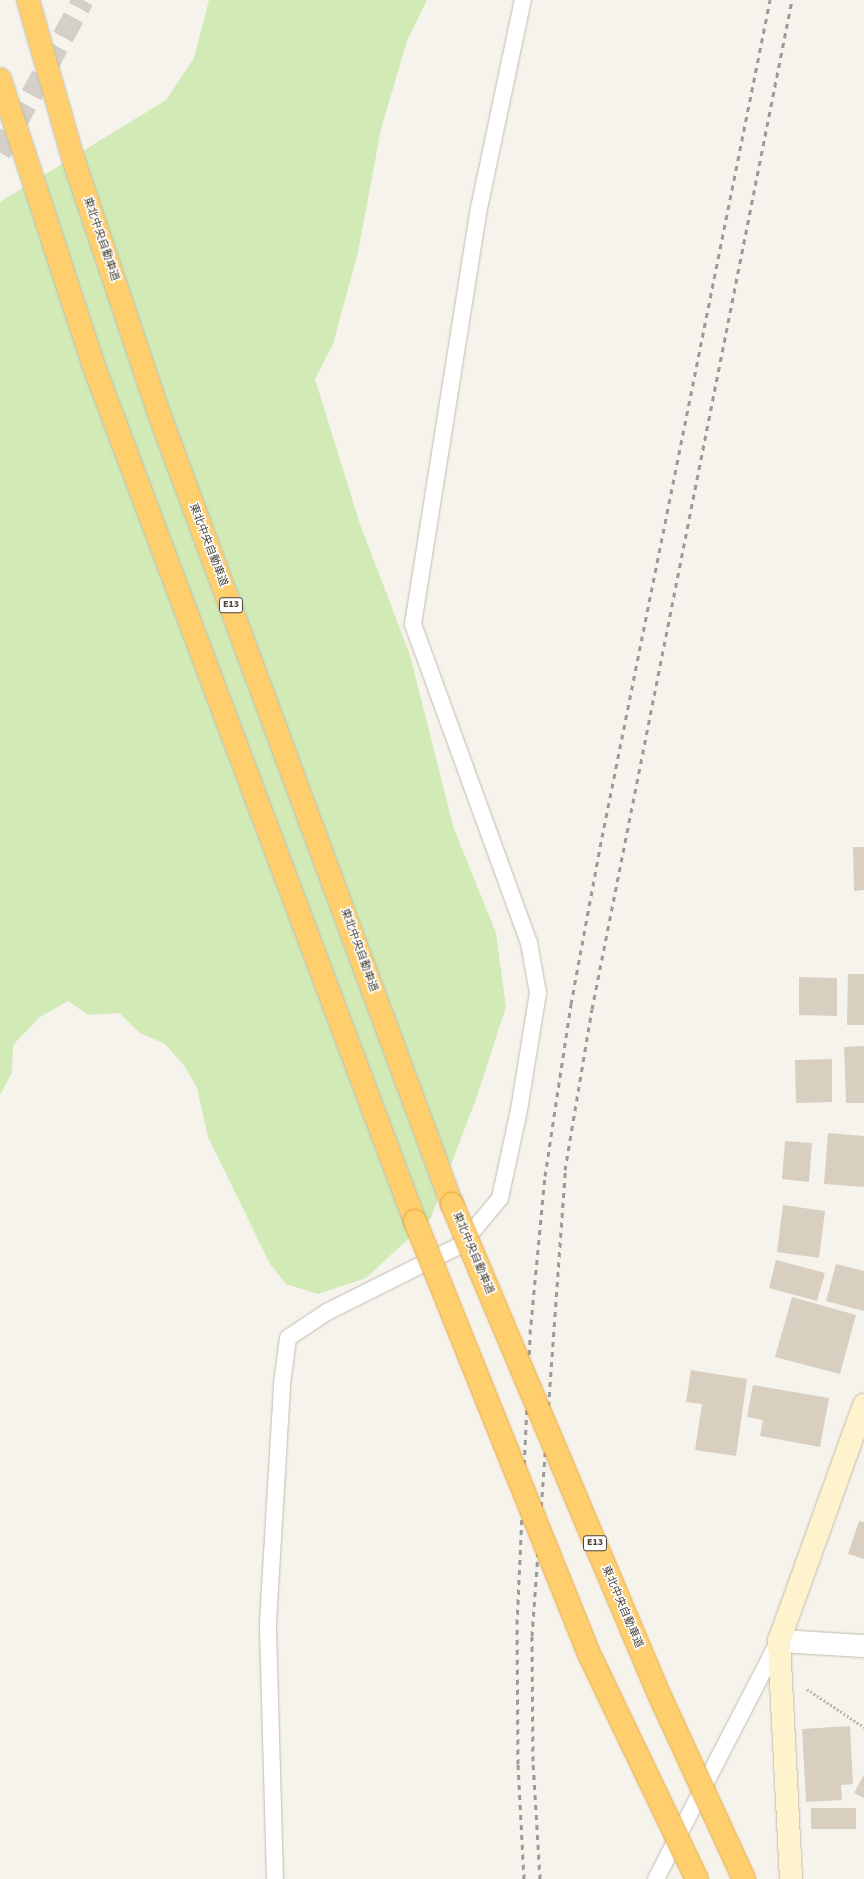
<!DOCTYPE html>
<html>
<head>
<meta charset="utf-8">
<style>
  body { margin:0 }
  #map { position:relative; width:864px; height:1879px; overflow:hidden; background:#f6f3ec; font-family:"Source Sans 3","Noto Sans JP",sans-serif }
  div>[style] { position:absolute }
  .green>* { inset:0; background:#d2eab5 }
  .building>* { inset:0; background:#d8cfc1 }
  .street-tunnel>* { height:22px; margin-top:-11px; transform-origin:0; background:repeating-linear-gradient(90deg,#d4d0c8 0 22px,transparent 0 33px) }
  .path>* { height:2.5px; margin-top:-1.25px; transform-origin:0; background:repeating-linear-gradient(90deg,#c4b79f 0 2px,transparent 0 4px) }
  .roads { filter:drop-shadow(0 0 1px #c2bbae) drop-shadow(0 0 1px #c2bbae) }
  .lane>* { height:16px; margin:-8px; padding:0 8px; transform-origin:8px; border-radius:8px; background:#fff }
  .street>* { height:22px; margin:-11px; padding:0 11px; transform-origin:11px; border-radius:11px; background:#fff }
  .secondary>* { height:22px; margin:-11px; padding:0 11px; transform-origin:11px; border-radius:11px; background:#fff3cd }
  .highway>* { height:22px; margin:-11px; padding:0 11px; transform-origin:11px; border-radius:11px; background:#ffcf6e }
  .rail>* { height:3px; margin-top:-1.5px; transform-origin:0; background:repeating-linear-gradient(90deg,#9a9a9a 0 5px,transparent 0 10px) }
  .bridges { filter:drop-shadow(0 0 1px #e0a43c) drop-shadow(0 0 1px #e0a43c) }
  .highway-bridge>* { height:22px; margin:-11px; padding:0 11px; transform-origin:11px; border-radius:11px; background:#ffcf6e }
  span { translate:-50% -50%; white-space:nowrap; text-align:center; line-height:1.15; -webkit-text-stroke:3px #fff; paint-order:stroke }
  .shield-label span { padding:1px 3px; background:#fff; border:1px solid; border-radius:3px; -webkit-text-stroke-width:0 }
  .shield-label { font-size:10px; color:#4b4439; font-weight:700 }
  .street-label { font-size:11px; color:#4b4439 }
</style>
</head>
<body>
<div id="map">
  <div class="green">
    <div style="clip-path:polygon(209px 0,427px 0,407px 41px,381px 129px,358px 252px,333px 344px,315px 379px,360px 524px,410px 655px,453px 826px,496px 933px,506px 1007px,477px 1096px,431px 1218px,366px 1278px,318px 1294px,286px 1284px,270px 1264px,208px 1137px,197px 1088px,184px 1065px,165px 1044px,140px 1033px,119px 1013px,88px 1015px,68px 1001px,40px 1017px,13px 1045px,12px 1073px,0 1095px,0 202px,166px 100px,194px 58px)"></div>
  </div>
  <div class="building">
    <div style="clip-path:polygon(853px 847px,864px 847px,864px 890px,854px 891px)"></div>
    <div style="clip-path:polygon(848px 974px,864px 974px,864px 1025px,847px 1025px)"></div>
    <div style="clip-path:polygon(799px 977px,837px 978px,837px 1016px,799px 1015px)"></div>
    <div style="clip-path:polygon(864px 1046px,864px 1103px,846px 1103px,844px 1047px)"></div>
    <div style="clip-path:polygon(832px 1059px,832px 1102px,796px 1103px,795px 1060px)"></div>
    <div style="clip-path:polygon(828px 1133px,864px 1136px,864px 1187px,824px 1184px)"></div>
    <div style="clip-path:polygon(785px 1141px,812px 1143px,809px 1182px,782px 1179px)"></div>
    <div style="clip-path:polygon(783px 1205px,825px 1211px,819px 1258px,777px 1252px)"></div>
    <div style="clip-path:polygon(776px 1260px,825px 1273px,817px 1301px,769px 1288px)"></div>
    <div style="clip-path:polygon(836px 1264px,864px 1271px,864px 1311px,826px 1301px)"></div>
    <div style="clip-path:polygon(792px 1297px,856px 1315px,840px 1374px,775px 1357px)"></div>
    <div style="clip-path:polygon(691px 1370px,747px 1379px,736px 1456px,695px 1450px,702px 1404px,686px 1402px)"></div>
    <div style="clip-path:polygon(753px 1385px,829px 1398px,820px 1447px,760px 1436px,763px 1420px,747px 1417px)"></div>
    <div style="clip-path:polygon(859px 1521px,864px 1522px,864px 1559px,848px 1554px)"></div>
    <div style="clip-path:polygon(850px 1726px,853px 1784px,841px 1785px,842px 1800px,806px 1802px,802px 1729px)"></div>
    <div style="clip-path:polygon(864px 1775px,864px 1798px,854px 1793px)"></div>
    <div style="clip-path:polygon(811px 1808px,856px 1808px,856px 1829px,811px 1829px)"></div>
  </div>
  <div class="street-tunnel">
    <div style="left:0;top:153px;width:174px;rotate:-61.5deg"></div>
  </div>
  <div class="path">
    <div style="left:807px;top:1689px;width:69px;rotate:33.7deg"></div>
  </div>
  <div class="roads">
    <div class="lane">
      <div style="left:275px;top:1879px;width:257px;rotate:-91.6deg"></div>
      <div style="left:268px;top:1622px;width:238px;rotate:-86.6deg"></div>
      <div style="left:282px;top:1384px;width:46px;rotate:-82.6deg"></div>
      <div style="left:288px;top:1338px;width:47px;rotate:-33.7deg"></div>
      <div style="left:327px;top:1312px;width:150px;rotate:-26.6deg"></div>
      <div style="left:461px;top:1245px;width:61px;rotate:-50.3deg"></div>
      <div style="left:500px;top:1198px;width:90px;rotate:-77.8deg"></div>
      <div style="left:519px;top:1110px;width:119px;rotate:-80.8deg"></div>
      <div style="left:538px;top:993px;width:51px;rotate:-100.2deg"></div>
      <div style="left:529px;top:943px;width:339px;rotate:-110deg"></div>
      <div style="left:413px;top:624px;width:421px;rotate:-81deg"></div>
      <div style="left:479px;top:208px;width:213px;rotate:-78.1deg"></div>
      <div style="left:656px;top:1879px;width:266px;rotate:-62.7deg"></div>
    </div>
    <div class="street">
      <div style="left:779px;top:1641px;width:85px;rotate:3.4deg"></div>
    </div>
    <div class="secondary">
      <div style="left:791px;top:1879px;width:238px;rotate:-92.9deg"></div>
      <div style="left:779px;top:1641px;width:251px;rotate:-70.2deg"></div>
    </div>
    <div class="highway">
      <div style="left:28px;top:0;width:167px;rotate:74.1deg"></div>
      <div style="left:74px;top:161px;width:264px;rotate:71.4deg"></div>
      <div style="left:158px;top:411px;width:846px;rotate:69.66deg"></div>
      <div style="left:0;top:79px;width:308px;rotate:71.9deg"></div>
      <div style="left:96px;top:372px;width:907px;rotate:69.41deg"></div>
    </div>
  </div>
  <div class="rail">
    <div style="left:524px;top:1879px;width:115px;rotate:-93deg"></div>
    <div style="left:518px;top:1764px;width:140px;rotate:-90.4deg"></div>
    <div style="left:517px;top:1624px;width:290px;rotate:-87.4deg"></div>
    <div style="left:530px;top:1334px;width:159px;rotate:-84.6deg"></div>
    <div style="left:545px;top:1176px;width:174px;rotate:-81.4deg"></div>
    <div style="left:571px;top:1004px;width:170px;rotate:-79.5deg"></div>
    <div style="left:602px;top:837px;width:854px;rotate:-78.65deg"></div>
    <div style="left:540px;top:1879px;width:118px;rotate:-93.4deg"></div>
    <div style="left:533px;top:1761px;width:125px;rotate:-90.5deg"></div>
    <div style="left:532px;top:1636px;width:467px;rotate:-85.9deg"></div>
    <div style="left:565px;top:1170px;width:163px;rotate:-80.5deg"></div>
    <div style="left:592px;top:1009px;width:1029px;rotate:-78.79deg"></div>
  </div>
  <div class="bridges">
    <div class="highway-bridge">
      <div style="left:452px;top:1204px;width:530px;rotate:67.11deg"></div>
      <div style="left:658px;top:1692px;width:206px;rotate:65.3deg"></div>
      <div style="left:415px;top:1221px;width:471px;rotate:68.1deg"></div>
      <div style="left:591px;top:1658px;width:245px;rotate:64.4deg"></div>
    </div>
  </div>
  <div class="shield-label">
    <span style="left:231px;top:605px">E13</span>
    <span style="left:595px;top:1543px">E13</span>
  </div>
  <div class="street-label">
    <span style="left:101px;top:239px;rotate:71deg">東北中央自動車道</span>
    <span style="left:208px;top:545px;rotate:69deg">東北中央自動車道</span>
    <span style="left:359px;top:950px;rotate:70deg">東北中央自動車道</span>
    <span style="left:473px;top:1253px;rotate:67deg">東北中央自動車道</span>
    <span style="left:622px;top:1607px;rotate:67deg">東北中央自動車道</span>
  </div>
</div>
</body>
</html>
